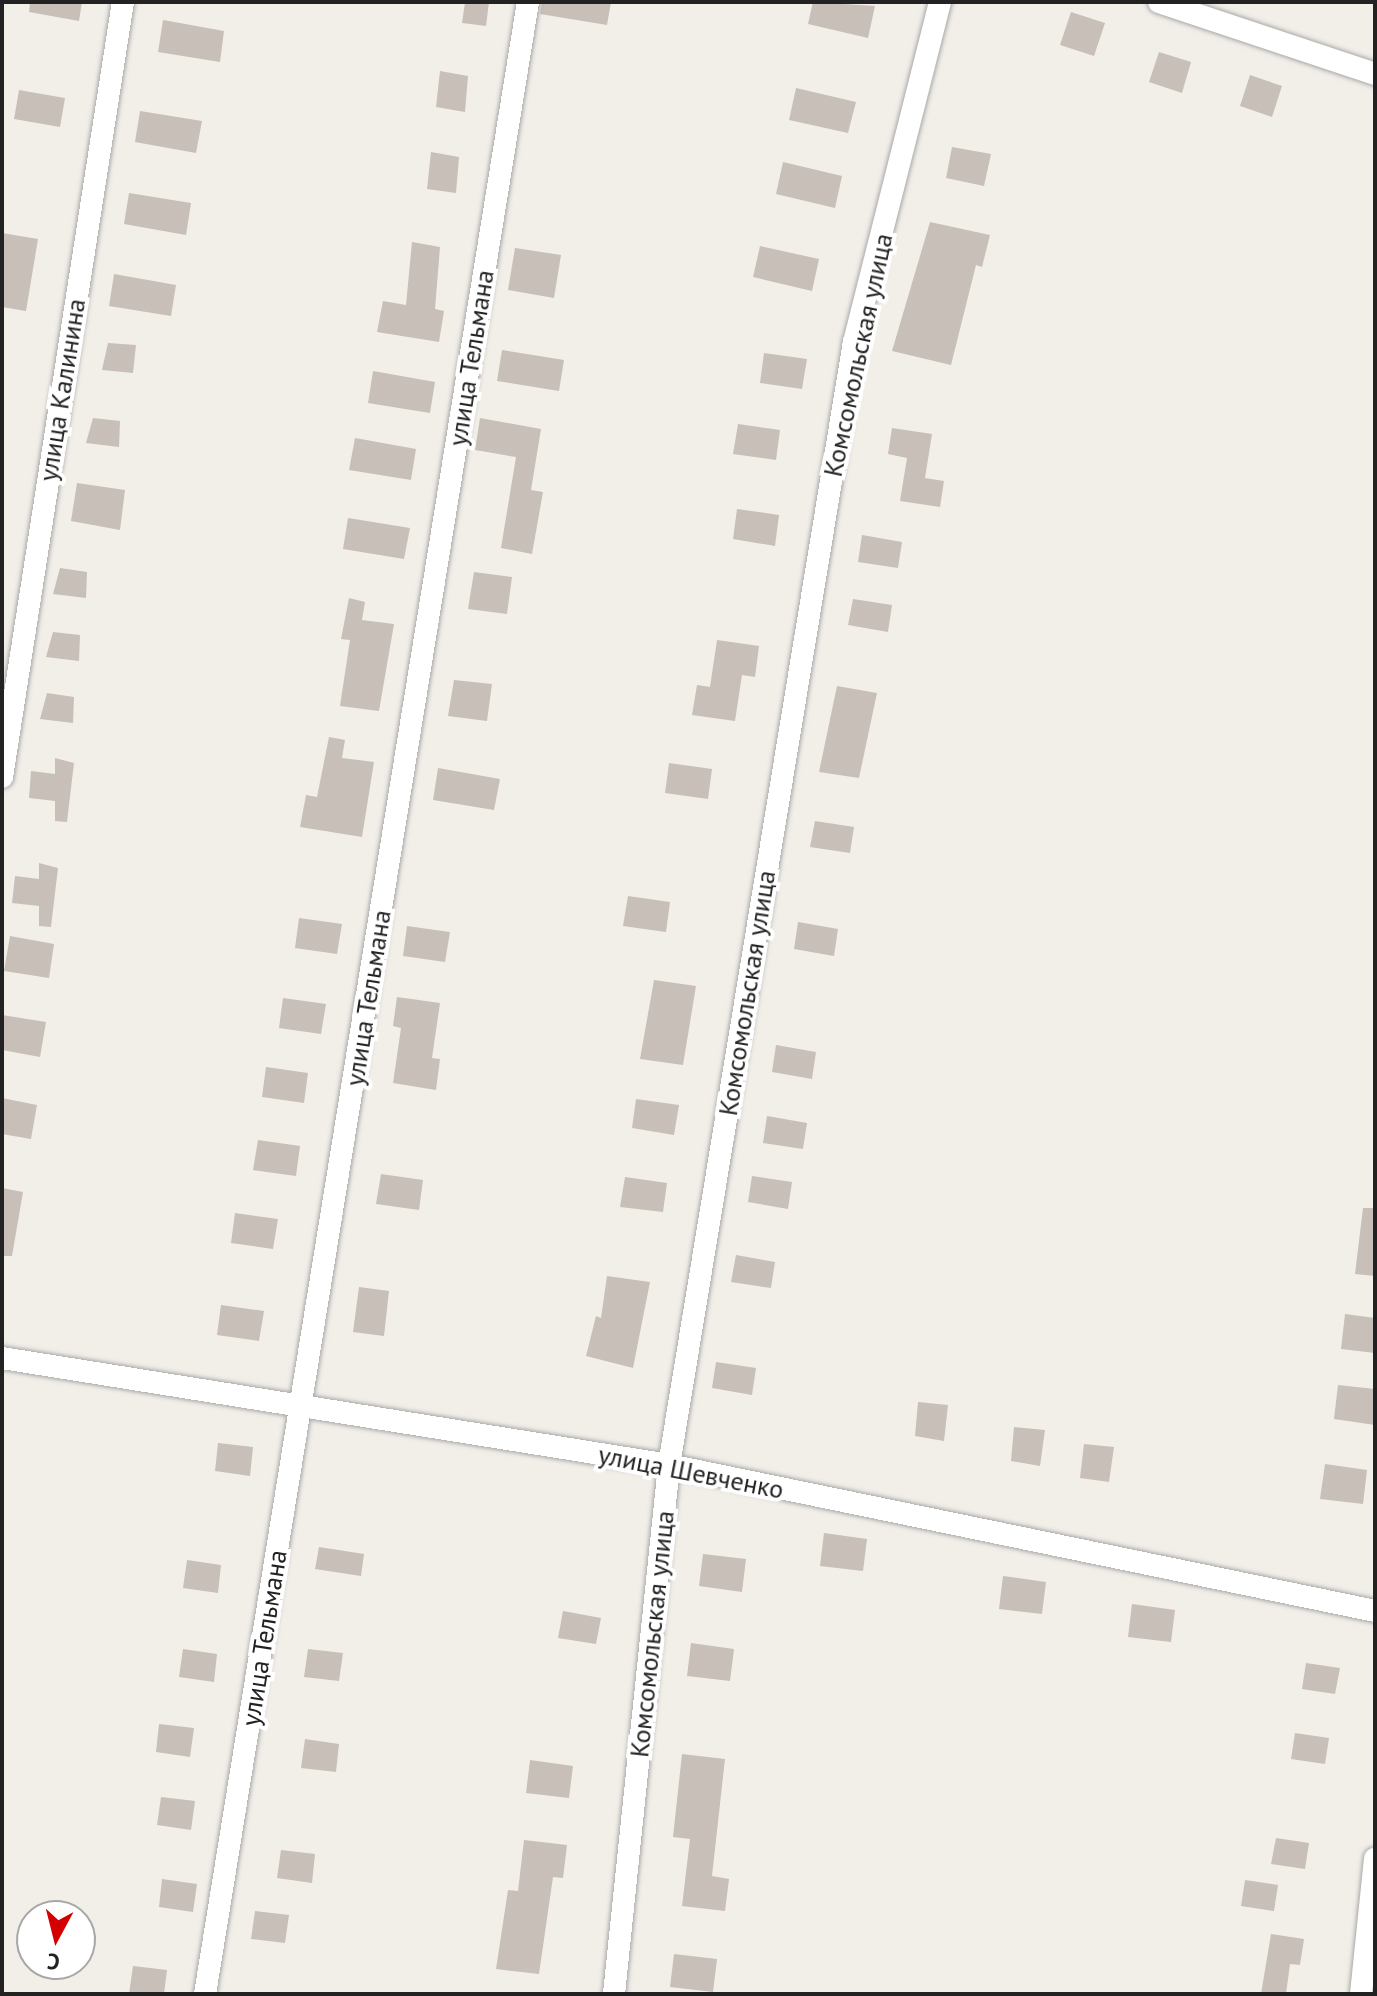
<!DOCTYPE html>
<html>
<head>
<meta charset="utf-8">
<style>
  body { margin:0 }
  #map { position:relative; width:1377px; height:1996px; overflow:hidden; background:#f2efe9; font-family:"PT Sans",sans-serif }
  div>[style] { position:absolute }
  .building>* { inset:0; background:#c7bfb8 }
  .roads { filter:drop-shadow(0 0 2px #a9a9a9) drop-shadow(0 0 2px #a9a9a9) }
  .minor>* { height:22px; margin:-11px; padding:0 11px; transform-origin:11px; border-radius:11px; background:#fff }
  span { translate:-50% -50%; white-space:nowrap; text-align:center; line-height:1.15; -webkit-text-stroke:8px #fff; paint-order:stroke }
  .street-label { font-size:26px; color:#222 }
  .frame { position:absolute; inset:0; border:4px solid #222; pointer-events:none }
  .north { position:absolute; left:16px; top:1900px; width:80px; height:80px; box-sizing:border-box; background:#fff; border:2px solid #a7a7a7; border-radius:50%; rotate:187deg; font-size:22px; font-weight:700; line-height:32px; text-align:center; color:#222 }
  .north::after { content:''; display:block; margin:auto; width:28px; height:36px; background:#d40000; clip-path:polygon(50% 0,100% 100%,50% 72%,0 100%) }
</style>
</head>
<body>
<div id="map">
  <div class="building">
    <div style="clip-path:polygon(30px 2px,82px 2px,79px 21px,29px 12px)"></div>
    <div style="clip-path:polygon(465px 2px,489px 2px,486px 26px,462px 23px)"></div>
    <div style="clip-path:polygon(542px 2px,611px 2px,607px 25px,540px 14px)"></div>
    <div style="clip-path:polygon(813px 2px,875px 6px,868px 38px,808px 24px)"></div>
    <div style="clip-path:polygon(1071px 12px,1105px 23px,1094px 56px,1060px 45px)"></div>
    <div style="clip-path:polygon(163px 20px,224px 31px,220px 62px,158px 52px)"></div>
    <div style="clip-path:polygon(1159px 52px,1191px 62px,1182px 93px,1149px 82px)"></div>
    <div style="clip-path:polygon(440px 71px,468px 76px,465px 112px,436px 107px)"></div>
    <div style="clip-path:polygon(1250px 75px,1282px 86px,1272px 117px,1240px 106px)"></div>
    <div style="clip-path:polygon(796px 88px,856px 102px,848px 133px,789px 120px)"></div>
    <div style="clip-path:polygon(19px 90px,65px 98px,60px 127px,14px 119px)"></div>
    <div style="clip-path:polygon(140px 111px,202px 121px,196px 153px,135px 142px)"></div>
    <div style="clip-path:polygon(952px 147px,991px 154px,984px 186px,946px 178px)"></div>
    <div style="clip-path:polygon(431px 152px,459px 157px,456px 193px,427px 189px)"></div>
    <div style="clip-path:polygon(783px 162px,842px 176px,835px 208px,776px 194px)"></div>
    <div style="clip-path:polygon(129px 193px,191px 203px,186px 235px,124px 224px)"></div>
    <div style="clip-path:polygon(930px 222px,990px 235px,982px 267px,976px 265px,951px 365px,892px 351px)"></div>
    <div style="clip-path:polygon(2px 233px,38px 239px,26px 311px,2px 307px)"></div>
    <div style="clip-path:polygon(412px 242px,440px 247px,435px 309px,444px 311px,439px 342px,377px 332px,383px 301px,406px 305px)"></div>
    <div style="clip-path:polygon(760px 246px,819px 259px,812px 291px,753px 277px)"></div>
    <div style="clip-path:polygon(515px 248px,561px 255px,554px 298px,508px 290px)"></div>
    <div style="clip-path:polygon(114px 274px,176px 285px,171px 316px,109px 306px)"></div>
    <div style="clip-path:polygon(108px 343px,136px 345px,133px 373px,102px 370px)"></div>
    <div style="clip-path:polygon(502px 350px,564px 360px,559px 391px,497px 381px)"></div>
    <div style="clip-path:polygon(764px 353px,807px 359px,802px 389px,760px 383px)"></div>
    <div style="clip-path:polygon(373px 371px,435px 382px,430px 413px,368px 403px)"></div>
    <div style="clip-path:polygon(93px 418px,120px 421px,119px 447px,86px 443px)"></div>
    <div style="clip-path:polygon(480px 418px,541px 429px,531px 490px,543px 492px,532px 554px,501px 548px,516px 457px,475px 450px)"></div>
    <div style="clip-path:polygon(738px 424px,780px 430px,776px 460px,733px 454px)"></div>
    <div style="clip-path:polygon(892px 428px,932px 434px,925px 478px,944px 481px,940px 507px,900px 501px,907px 458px,888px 454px)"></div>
    <div style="clip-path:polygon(355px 438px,416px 449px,411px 480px,349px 470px)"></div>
    <div style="clip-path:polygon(77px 483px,125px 490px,120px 530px,71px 521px)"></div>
    <div style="clip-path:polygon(737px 509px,779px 515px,775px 546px,733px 539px)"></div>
    <div style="clip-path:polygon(348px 518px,410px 528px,404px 559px,343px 549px)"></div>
    <div style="clip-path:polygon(862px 535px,902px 542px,898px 568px,858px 562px)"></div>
    <div style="clip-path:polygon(60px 568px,87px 572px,86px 598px,53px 594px)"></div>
    <div style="clip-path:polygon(474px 572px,512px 577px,507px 614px,468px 609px)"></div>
    <div style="clip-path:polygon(349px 598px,365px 602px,362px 620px,394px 624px,379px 711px,340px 706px,350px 640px,341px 639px)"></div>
    <div style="clip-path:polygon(853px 599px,892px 605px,888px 632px,848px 625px)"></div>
    <div style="clip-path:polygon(53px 632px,80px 635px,79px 661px,46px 657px)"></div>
    <div style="clip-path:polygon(717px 640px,759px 646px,755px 677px,742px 675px,735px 721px,692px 715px,697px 685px,710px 687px)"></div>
    <div style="clip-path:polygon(454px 680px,492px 684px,487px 721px,448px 716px)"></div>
    <div style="clip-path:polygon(837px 686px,877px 693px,859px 778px,819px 772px)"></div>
    <div style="clip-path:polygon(47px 693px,74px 697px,73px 723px,40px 719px)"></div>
    <div style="clip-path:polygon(329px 737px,345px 740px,342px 758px,374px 762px,362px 837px,300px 827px,306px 795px,317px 797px)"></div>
    <div style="clip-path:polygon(55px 758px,74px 763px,67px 822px,55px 821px,55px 801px,29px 798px,31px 771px,55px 774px)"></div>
    <div style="clip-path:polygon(669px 763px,712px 769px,708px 799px,665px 793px)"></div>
    <div style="clip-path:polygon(438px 768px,500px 779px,494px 810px,433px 800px)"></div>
    <div style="clip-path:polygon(815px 821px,854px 827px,850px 853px,810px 847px)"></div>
    <div style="clip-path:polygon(39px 863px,58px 868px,51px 927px,39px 926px,39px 906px,12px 903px,15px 876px,39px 879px)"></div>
    <div style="clip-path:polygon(628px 896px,670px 902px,666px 932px,623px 926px)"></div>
    <div style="clip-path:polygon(299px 918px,342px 924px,337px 954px,295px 948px)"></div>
    <div style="clip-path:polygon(798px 922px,838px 929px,834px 956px,794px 949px)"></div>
    <div style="clip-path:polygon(407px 926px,450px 932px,445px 962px,403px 956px)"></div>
    <div style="clip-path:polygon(10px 936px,54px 944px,49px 978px,4px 971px)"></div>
    <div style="clip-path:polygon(654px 980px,696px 986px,683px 1065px,640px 1059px)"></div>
    <div style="clip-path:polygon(397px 997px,440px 1003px,432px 1058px,440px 1059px,436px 1090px,393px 1083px,401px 1028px,393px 1026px)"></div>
    <div style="clip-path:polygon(283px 998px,326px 1004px,321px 1034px,279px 1028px)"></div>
    <div style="clip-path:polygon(2px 1015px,46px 1022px,40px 1057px,2px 1050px)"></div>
    <div style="clip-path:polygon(776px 1045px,816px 1052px,812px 1079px,772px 1072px)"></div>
    <div style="clip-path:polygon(266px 1067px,308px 1073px,304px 1103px,262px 1097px)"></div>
    <div style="clip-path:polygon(2px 1098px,37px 1105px,31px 1139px,2px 1134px)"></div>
    <div style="clip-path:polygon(636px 1099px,679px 1105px,674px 1135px,632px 1128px)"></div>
    <div style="clip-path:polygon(767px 1116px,807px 1123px,803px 1149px,763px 1143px)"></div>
    <div style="clip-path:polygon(258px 1140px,300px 1146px,296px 1176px,253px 1170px)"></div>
    <div style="clip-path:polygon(381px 1174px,423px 1180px,419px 1210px,376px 1204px)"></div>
    <div style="clip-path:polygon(752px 1176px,792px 1182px,788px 1209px,748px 1202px)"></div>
    <div style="clip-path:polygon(625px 1177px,667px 1183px,663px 1212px,620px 1207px)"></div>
    <div style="clip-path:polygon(2px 1188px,23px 1192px,12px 1256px,2px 1256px)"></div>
    <div style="clip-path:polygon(1363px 1208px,1375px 1208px,1375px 1276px,1355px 1274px)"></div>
    <div style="clip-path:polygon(235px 1213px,278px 1219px,273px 1249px,231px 1243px)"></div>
    <div style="clip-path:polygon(736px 1255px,775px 1262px,771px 1288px,731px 1282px)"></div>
    <div style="clip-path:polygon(607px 1276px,650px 1282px,633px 1368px,586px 1356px,596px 1316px,601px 1318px)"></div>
    <div style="clip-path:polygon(359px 1287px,389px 1291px,384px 1336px,353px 1332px)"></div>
    <div style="clip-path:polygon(221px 1305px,264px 1311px,259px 1341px,217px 1335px)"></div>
    <div style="clip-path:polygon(1345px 1314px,1375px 1318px,1375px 1353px,1341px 1349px)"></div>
    <div style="clip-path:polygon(716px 1362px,756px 1368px,752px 1395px,712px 1388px)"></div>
    <div style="clip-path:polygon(1338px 1385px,1375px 1389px,1375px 1425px,1334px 1419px)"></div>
    <div style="clip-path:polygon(918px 1402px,948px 1405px,944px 1441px,915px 1436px)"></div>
    <div style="clip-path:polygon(1014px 1427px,1045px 1430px,1040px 1466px,1011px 1461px)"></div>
    <div style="clip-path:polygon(218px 1443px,253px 1447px,250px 1476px,215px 1471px)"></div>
    <div style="clip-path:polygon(1084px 1444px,1114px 1447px,1109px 1482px,1080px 1478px)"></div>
    <div style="clip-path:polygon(1325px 1464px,1367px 1470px,1363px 1504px,1320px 1499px)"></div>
    <div style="clip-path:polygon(824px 1533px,867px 1539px,863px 1571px,820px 1566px)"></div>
    <div style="clip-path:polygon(319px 1547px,364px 1554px,361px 1576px,315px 1569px)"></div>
    <div style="clip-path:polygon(703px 1554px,746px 1559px,742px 1592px,699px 1586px)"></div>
    <div style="clip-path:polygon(187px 1560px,221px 1565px,218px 1593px,183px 1588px)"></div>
    <div style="clip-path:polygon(1003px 1576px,1046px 1582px,1042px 1614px,999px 1609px)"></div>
    <div style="clip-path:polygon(1132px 1604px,1175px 1610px,1171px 1642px,1128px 1637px)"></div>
    <div style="clip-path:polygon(563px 1611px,601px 1618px,596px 1644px,558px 1638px)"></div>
    <div style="clip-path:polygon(691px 1643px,734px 1649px,730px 1681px,687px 1676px)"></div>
    <div style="clip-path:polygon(183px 1649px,217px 1654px,214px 1682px,179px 1677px)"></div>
    <div style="clip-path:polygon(308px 1649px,343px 1653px,339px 1681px,304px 1677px)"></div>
    <div style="clip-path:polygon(1306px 1663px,1340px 1668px,1335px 1694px,1302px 1689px)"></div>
    <div style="clip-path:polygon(159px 1724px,194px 1728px,190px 1757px,156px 1752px)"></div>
    <div style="clip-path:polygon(1295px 1733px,1329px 1738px,1325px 1764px,1291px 1759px)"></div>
    <div style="clip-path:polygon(305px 1739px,339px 1744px,336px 1772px,301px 1768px)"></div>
    <div style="clip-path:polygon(682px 1754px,725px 1759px,712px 1876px,729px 1879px,725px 1911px,682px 1906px,690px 1839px,673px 1837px)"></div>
    <div style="clip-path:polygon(530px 1760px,573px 1766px,569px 1798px,526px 1793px)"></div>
    <div style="clip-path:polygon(161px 1797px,195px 1801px,191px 1830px,157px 1825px)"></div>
    <div style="clip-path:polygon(1276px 1838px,1309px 1843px,1305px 1869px,1271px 1864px)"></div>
    <div style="clip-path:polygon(524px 1840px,567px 1845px,563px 1878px,553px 1877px,539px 1974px,496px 1969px,508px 1890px,518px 1891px)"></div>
    <div style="clip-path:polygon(281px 1850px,315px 1854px,312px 1883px,277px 1878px)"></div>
    <div style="clip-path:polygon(162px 1879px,197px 1884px,193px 1912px,159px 1907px)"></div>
    <div style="clip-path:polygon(1245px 1880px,1278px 1885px,1274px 1911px,1241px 1906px)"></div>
    <div style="clip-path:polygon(255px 1911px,289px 1915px,285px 1943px,251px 1939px)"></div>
    <div style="clip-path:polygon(1271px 1934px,1304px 1939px,1300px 1965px,1290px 1964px,1286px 1994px,1261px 1994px)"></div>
    <div style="clip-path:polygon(674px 1954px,717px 1959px,713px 1992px,670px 1987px)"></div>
    <div style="clip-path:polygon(133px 1966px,167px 1970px,164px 1994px,129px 1994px)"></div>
  </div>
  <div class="roads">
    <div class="minor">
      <div style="left:1159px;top:2px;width:228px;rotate:18.4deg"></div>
      <div style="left:2px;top:777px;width:784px;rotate:-81.13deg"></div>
      <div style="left:2px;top:1358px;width:676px;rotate:9.11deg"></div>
      <div style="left:669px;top:1465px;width:721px;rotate:11.68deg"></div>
      <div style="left:205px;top:1994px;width:2018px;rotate:-80.79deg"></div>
      <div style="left:614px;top:1994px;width:532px;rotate:-84.06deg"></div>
      <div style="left:669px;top:1465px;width:1138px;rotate:-80.65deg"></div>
      <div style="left:854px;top:342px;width:351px;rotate:-75.8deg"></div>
      <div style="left:1361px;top:1994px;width:136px;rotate:-84.1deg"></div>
    </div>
  </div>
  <div class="street-label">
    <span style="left:858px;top:355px;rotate:-78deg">Комсомольская улица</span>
    <span style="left:471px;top:358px;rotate:-81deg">улица Тельмана</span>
    <span style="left:62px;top:390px;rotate:-81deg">улица Калинина</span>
    <span style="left:747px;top:993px;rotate:-81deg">Комсомольская улица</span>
    <span style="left:368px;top:998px;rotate:-81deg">улица Тельмана</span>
    <span style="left:691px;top:1472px;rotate:11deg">улица Шевченко</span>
    <span style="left:652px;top:1634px;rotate:-84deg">Комсомольская улица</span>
    <span style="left:264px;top:1638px;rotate:-81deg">улица Тельмана</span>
  </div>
  <div class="frame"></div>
  <div class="north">С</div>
</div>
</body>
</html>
